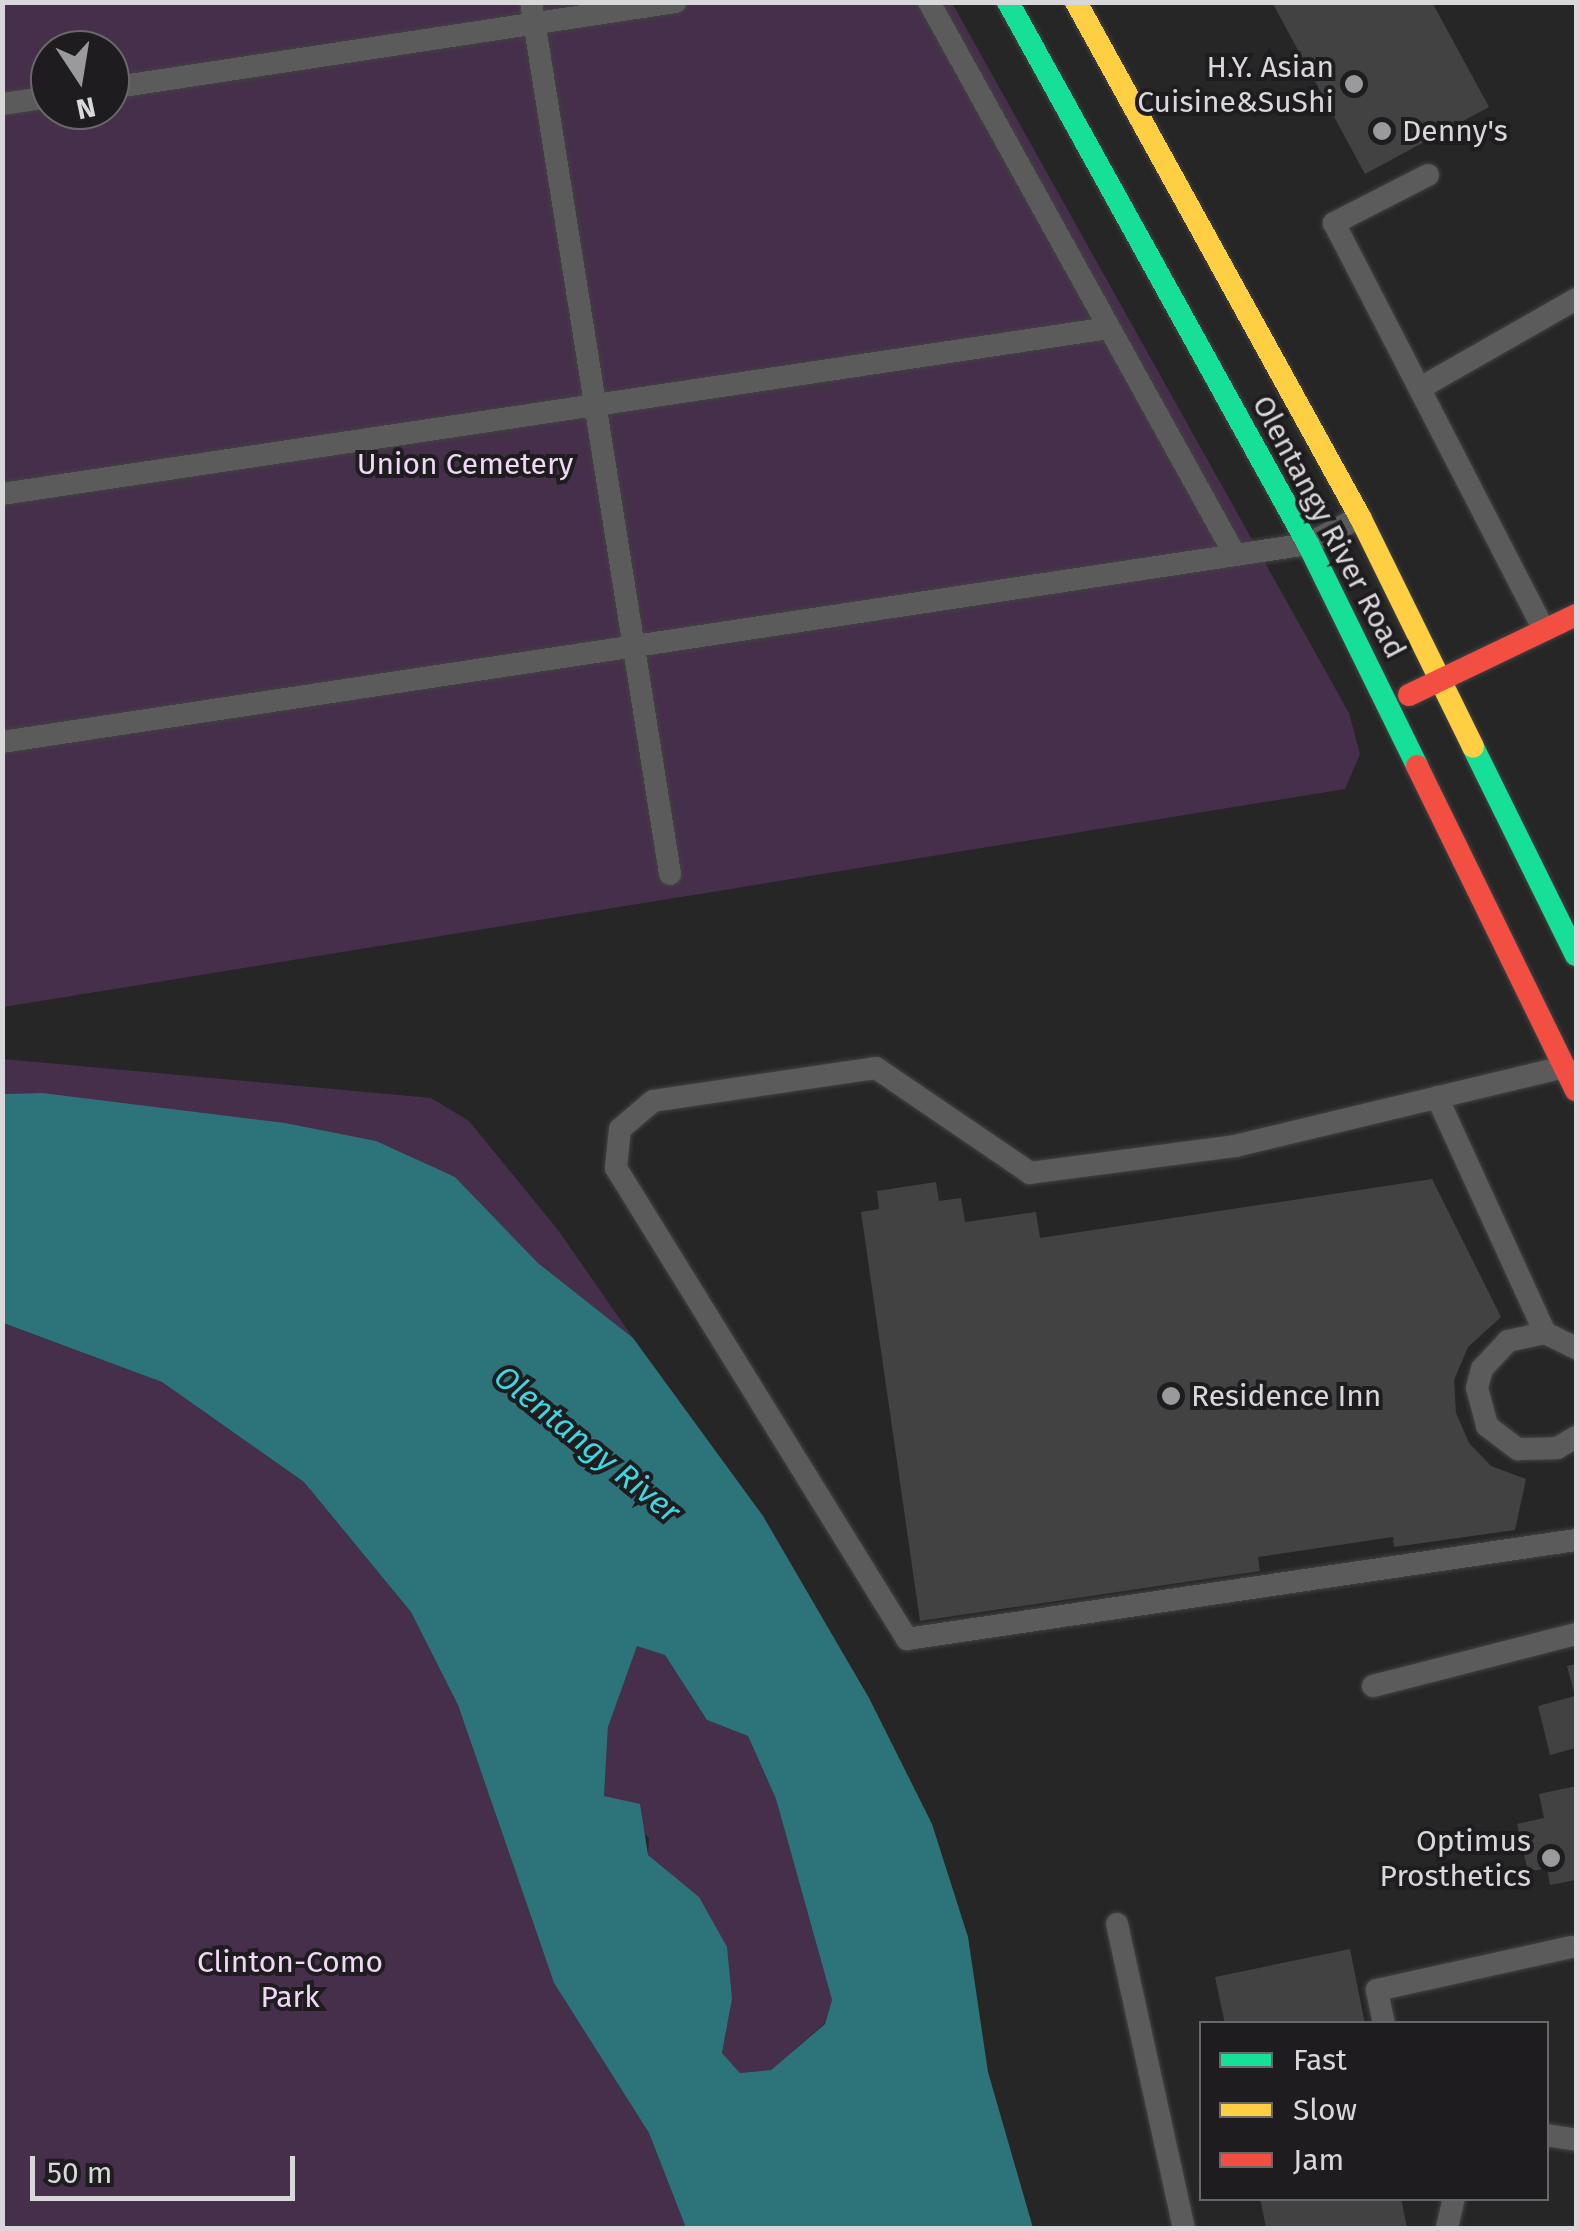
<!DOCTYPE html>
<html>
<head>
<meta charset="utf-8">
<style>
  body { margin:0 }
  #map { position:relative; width:1579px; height:2231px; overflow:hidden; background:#272627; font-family:"Fira Sans",sans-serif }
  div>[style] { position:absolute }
  .green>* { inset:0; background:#462f4b }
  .water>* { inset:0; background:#2c747a }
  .building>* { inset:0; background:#434243 }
  .roads { filter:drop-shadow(0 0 2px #434243) drop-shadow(0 0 2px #434243) }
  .lane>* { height:22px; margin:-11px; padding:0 11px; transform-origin:11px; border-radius:11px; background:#5b5b5b }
  .fast>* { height:22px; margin:-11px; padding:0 11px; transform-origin:11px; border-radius:11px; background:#16e098 }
  .slow>* { height:22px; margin:-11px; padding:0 11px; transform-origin:11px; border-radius:11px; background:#ffcf43 }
  .jam>* { height:22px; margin:-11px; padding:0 11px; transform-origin:11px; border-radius:11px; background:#f24e42 }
  .dots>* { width:28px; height:28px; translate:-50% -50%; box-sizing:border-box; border:5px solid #1e1c1f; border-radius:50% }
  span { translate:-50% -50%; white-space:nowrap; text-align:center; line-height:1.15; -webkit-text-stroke:8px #1e1c1f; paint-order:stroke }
  .poi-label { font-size:30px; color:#d8d7d9 }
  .right { translate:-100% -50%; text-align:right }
  .left { translate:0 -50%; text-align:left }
  .park-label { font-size:30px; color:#f1d7f6 }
  .street-label { font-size:30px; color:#d8d7d9 }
  .water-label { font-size:32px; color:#3bd8e2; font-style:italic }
  .frame { position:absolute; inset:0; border:5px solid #d8d7d9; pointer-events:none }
  .legend { position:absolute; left:1199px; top:2021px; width:350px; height:180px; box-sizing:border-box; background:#1e1c1f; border:2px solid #686769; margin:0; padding:12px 18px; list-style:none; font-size:30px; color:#d8d7d9 }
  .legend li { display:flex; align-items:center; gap:20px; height:50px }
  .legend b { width:50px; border:2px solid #686769 }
  .north { position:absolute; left:30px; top:30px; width:100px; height:100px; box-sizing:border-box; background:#1e1c1f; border:2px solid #686769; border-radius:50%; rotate:168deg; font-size:28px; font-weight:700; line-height:40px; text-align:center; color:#d8d7d9 }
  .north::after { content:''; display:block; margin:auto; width:35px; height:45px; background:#9a999b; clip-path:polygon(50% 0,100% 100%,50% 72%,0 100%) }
  .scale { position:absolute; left:30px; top:2156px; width:265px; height:45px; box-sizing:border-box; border:5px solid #d8d7d9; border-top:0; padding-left:12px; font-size:30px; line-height:35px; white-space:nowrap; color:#d8d7d9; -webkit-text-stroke:8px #1e1c1f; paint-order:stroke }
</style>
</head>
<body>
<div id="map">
  <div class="green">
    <div style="clip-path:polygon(evenodd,3px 3px,952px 3px,1349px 713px,1360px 754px,1345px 789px,3px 1007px,3px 3px,50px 50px,110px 50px,110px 110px,50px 110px,50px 50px)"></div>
    <div style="clip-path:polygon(3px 1059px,431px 1098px,469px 1121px,558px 1230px,633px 1338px,538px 1263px,455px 1177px,42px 1093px,3px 1094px)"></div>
    <div style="clip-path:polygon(2px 1323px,162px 1382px,304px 1482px,411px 1612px,458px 1705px,554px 1983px,649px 2133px,686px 2228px,3px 2228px)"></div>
    <div style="clip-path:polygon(637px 1645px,665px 1655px,707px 1720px,748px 1736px,776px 1799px,832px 2000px,825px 2023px,771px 2070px,740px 2073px,722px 2053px,732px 1999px,665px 1870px,648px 1855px,649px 1838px,604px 1796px,608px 1727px)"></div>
  </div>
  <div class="water">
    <div style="clip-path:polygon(evenodd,42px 1093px,285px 1123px,376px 1141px,455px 1177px,538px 1263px,633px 1338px,763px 1516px,869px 1698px,932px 1824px,968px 1937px,988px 2072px,1033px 2228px,686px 2228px,649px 2133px,554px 1983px,458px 1705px,411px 1612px,304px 1482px,162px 1382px,3px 1323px,3px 1094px,42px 1093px,637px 1646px,665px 1655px,707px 1720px,748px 1736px,776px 1799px,832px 2000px,825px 2024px,771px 2070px,740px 2073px,722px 2053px,732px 1999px,727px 1947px,699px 1897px,648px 1855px,640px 1804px,604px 1796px,608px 1727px,637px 1646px)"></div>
  </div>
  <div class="building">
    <div style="clip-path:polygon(1272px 2px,1432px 2px,1489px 107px,1365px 174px)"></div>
    <div style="clip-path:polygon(1432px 1179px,1501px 1317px,1468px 1347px,1454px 1380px,1456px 1413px,1469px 1443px,1491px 1466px,1526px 1479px,1515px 1530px,1394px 1547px,1393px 1537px,1258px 1557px,1260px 1571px,920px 1621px,861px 1212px,879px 1209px,877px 1191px,936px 1182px,939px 1201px,961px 1198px,965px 1222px,1036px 1212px,1040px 1238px)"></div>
    <div style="clip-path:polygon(1576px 1664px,1576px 1748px,1550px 1755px,1538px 1706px,1575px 1696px,1567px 1666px)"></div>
    <div style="clip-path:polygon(1576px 1786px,1576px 1880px,1550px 1885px,1547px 1868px,1528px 1872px,1517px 1824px,1544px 1818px,1539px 1794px)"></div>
    <div style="clip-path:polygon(1350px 1949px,1365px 2024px,1225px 2024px,1215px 1977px)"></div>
    <div style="clip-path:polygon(1260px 2198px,1401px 2198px,1407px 2228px,1266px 2228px)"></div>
  </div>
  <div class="roads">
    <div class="lane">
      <div style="left:531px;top:2px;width:883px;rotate:80.94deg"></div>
      <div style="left:929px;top:2px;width:632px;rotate:61.04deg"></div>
      <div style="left:110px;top:88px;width:572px;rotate:-8.65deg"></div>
      <div style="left:2px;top:104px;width:49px;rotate:-8.3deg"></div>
      <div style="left:1428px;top:175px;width:106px;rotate:152.9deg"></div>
      <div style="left:1334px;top:223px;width:458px;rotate:62.7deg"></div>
      <div style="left:1422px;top:387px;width:177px;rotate:-29.7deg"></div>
      <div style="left:2px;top:494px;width:1119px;rotate:-8.53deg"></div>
      <div style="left:2px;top:742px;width:1321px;rotate:-8.62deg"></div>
      <div style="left:1308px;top:544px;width:59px;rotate:-27.4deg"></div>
      <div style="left:1564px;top:1067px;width:338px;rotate:166.5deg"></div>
      <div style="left:1235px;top:1146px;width:207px;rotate:172.5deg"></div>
      <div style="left:1030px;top:1173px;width:186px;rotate:-145.7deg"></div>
      <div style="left:876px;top:1068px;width:225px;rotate:171.6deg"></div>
      <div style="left:653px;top:1101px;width:43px;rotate:139.7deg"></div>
      <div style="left:620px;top:1129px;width:39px;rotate:96deg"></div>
      <div style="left:616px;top:1168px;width:554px;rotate:58.29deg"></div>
      <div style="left:907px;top:1639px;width:676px;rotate:-8.42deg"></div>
      <div style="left:1437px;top:1097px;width:260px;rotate:65.4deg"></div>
      <div style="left:1576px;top:1348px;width:34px;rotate:-154deg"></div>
      <div style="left:1545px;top:1333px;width:38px;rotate:168deg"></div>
      <div style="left:1508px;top:1341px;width:38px;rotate:133deg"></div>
      <div style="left:1482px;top:1369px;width:20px;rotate:105deg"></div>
      <div style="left:1477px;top:1388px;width:39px;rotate:75deg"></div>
      <div style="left:1487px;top:1426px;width:39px;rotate:37deg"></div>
      <div style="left:1518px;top:1449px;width:39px;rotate:-1deg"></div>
      <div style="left:1557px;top:1448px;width:22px;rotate:-30deg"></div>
      <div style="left:1373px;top:1686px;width:210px;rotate:-14.4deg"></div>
      <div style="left:1117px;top:1924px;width:311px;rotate:77.6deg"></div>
      <div style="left:1384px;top:2024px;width:35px;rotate:-102deg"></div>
      <div style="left:1377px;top:1990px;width:199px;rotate:-12.5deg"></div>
      <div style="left:1546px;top:2135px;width:30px;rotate:9deg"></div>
      <div style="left:1447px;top:2228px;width:31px;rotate:-77deg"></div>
    </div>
    <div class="fast">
      <div style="left:1008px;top:2px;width:619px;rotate:61.04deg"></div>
      <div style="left:1308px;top:544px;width:247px;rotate:63.8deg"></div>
      <div style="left:1473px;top:747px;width:232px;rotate:63.7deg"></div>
    </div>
    <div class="slow">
      <div style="left:1076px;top:2px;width:588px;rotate:61.13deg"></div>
      <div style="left:1360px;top:517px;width:256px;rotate:63.8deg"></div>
    </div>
    <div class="jam">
      <div style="left:1409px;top:695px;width:185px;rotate:-25.6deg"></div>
      <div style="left:1417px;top:766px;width:361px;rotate:63.9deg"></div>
    </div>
  </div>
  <div class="dots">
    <div style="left:1354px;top:84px;background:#9a999b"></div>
    <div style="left:1382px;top:131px;background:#9a999b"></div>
    <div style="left:1171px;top:1396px;background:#9a999b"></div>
    <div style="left:1551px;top:1858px;background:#9a999b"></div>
  </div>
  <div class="poi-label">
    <span class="right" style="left:1334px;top:84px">H.Y. Asian<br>Cuisine&amp;SuShi</span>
    <span class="left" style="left:1402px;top:131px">Denny's</span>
    <span class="left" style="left:1191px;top:1396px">Residence Inn</span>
    <span class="right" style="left:1531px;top:1858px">Optimus<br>Prosthetics</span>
  </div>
  <div class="park-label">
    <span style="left:465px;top:464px">Union Cemetery</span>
    <span style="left:290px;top:1979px">Clinton-Como<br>Park</span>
  </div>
  <div class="street-label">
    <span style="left:1329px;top:527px;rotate:62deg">Olentangy River Road</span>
  </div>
  <div class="water-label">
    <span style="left:587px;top:1444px;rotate:39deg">Olentangy River</span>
  </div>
  <div class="frame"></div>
  <ul class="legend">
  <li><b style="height:12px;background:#16e098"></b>Fast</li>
  <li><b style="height:12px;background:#ffcf43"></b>Slow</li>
  <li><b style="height:12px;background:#f24e42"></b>Jam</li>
  </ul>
  <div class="north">N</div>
  <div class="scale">50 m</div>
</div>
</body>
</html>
